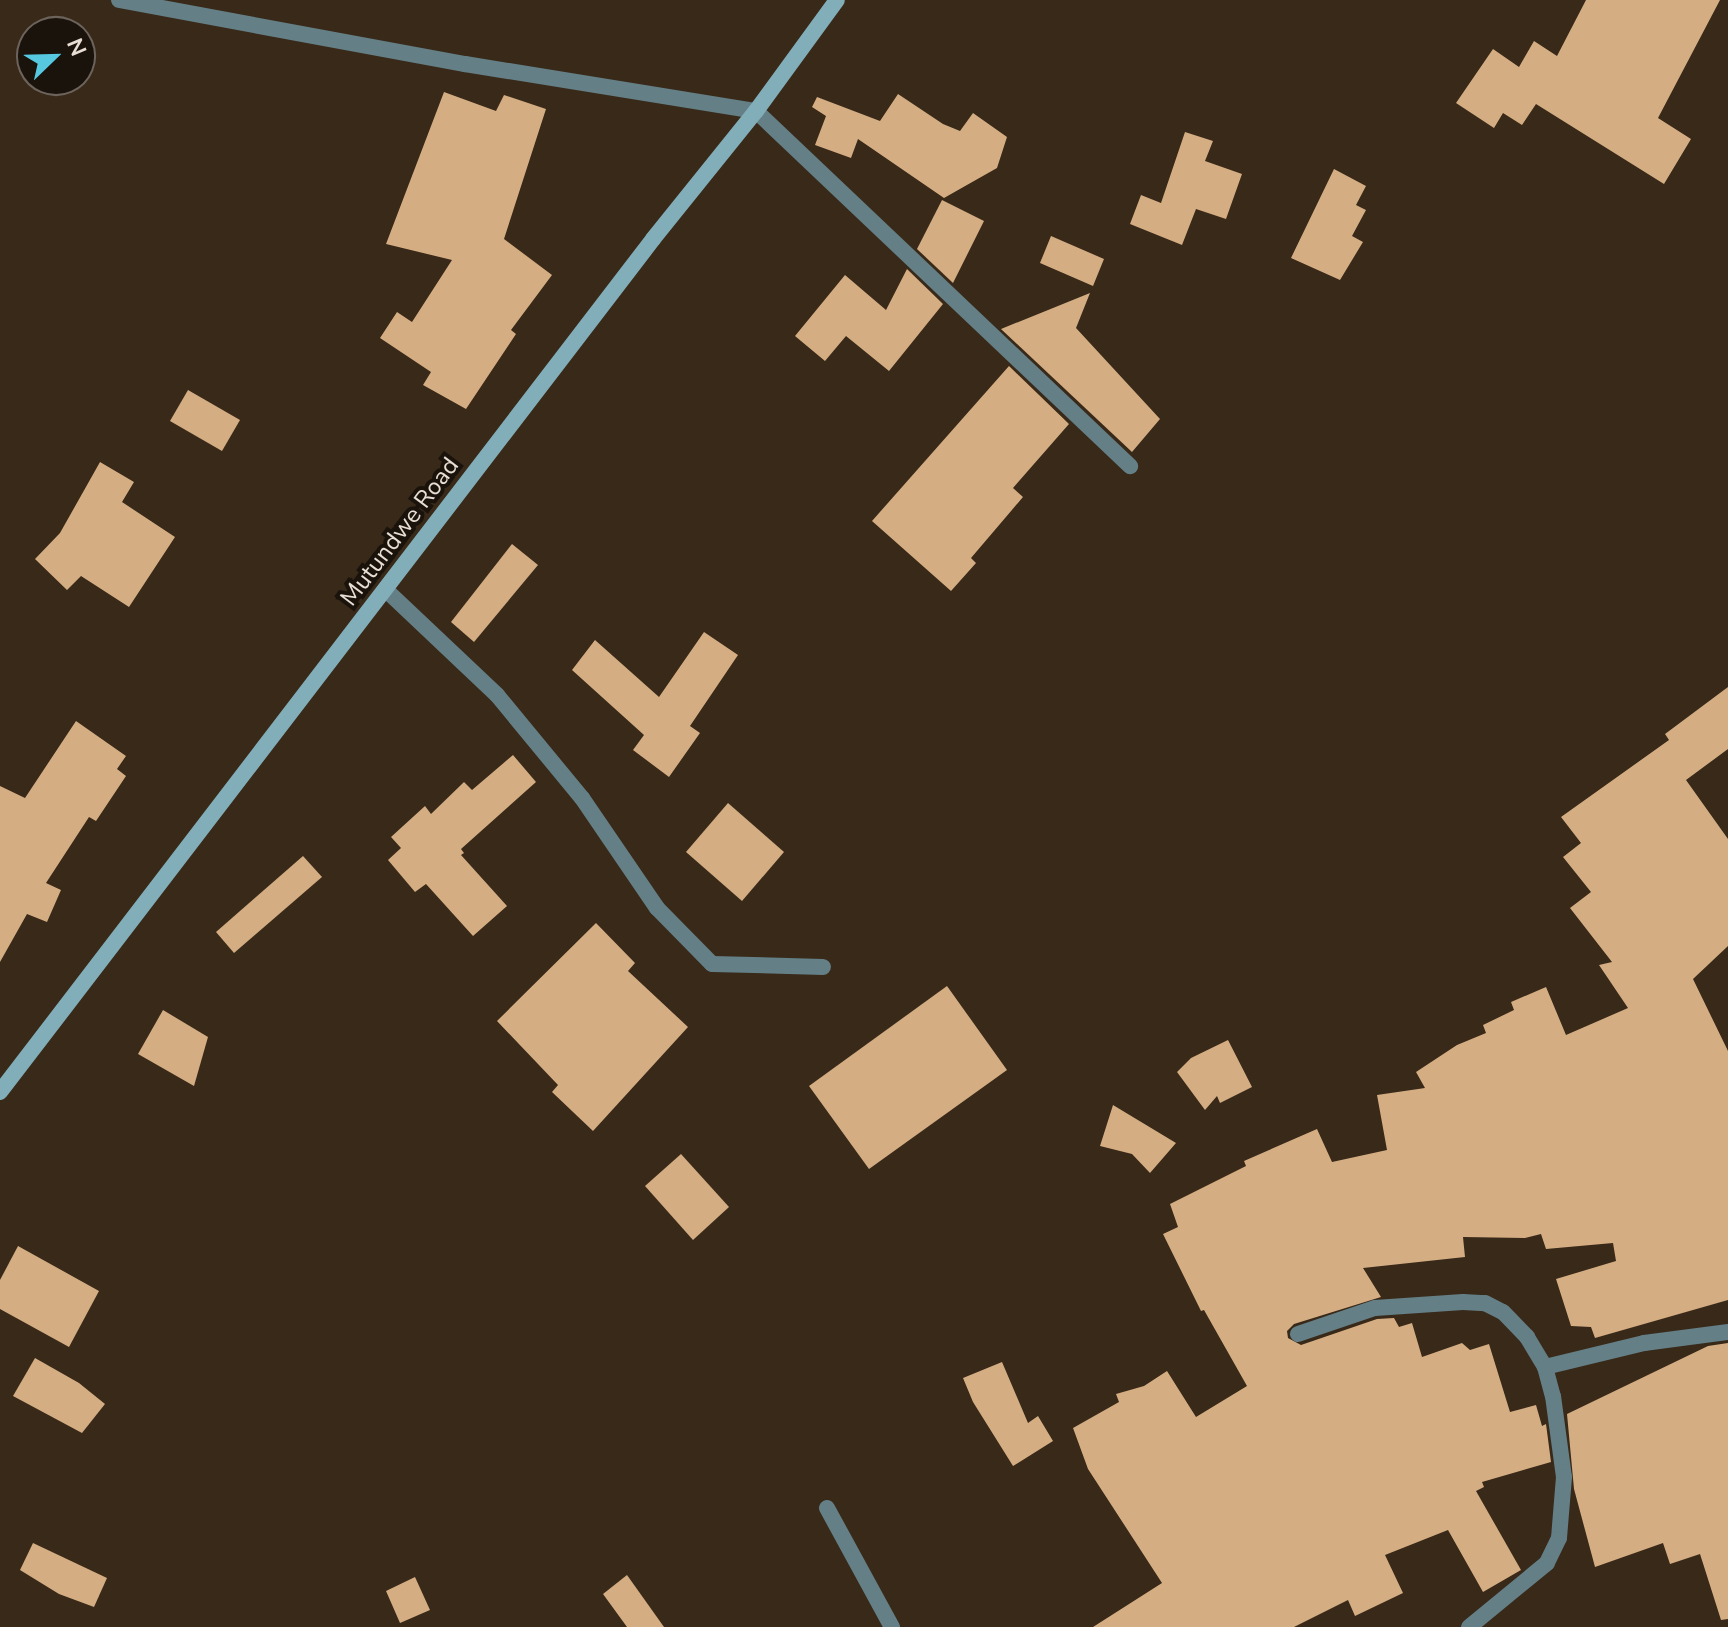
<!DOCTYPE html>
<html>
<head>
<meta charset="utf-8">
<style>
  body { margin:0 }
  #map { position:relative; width:1728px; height:1627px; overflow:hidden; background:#382919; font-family:"Nunito Sans",sans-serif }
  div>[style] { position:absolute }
  .building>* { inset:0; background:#d5ad83 }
  .service>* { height:16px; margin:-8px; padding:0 8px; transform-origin:8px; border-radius:8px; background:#647f86 }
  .minor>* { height:16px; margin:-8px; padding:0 8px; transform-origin:8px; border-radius:8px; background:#647f86 }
  .secondary>* { height:16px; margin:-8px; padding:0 8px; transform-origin:8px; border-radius:8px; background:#82aeb9 }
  span { translate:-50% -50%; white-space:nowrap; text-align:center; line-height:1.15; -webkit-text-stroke:8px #1a130c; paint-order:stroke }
  .street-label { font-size:24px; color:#e8ded4 }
  .north { position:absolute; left:16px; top:16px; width:80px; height:80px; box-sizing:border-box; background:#1a130c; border:2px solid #6c645c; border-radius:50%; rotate:67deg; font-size:22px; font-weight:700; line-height:32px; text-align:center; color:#e8ded4 }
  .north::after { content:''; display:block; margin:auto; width:28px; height:36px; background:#56c9e1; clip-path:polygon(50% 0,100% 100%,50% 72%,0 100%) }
</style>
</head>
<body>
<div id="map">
  <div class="building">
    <div style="clip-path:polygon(1586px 0,1720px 0,1658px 118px,1691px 139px,1664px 184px,1536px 104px,1522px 125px,1503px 113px,1494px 128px,1456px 103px,1493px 49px,1519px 67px,1534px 41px,1557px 56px)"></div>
    <div style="clip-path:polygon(444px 92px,496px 111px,504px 95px,546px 109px,504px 239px,552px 275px,511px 330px,516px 334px,466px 409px,423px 385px,431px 372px,380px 338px,397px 312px,412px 322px,452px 260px,386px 244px)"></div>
    <div style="clip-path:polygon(898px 94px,943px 124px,960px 131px,973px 113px,1007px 137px,997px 168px,944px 198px,858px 139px,851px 158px,815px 145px,826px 116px,812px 107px,817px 97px,880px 121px)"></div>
    <div style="clip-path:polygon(1185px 132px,1213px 141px,1205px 161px,1242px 174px,1226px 219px,1196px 209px,1182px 245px,1130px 224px,1141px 195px,1161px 203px)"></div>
    <div style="clip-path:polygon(1334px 169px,1366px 186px,1356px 205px,1366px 210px,1352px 236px,1363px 242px,1340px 280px,1291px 258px)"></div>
    <div style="clip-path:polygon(942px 200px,984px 221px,953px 283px,917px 249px)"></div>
    <div style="clip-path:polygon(1051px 236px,1104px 259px,1093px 286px,1040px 263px)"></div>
    <div style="clip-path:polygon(907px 269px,943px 304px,889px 371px,846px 336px,825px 361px,795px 336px,845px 275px,886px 310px)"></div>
    <div style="clip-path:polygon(1090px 293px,1076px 328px,1160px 419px,1132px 452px,1001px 329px)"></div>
    <div style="clip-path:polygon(1009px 366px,1069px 424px,1013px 488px,1023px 497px,971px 558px,976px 563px,951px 591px,872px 521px)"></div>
    <div style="clip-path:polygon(188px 390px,240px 420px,222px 451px,170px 421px)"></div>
    <div style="clip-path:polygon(100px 462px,134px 482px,122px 502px,175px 537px,129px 607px,81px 576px,67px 590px,35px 559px,60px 533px)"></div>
    <div style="clip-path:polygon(512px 544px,538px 565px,474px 642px,451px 622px)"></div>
    <div style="clip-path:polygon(704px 632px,738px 655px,690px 726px,700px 733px,669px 777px,633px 750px,644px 735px,572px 670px,595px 640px,659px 697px)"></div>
    <div style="clip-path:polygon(1728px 687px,1728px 749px,1686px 780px,1728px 839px,1728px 946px,1693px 979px,1728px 1051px,1728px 1300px,1595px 1338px,1591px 1327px,1571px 1326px,1556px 1279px,1616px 1261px,1613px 1243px,1546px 1249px,1541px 1234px,1525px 1238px,1463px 1237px,1465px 1257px,1363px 1268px,1381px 1297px,1294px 1324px,1287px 1331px,1288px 1338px,1301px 1345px,1377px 1319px,1394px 1318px,1399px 1327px,1412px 1323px,1422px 1357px,1462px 1343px,1470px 1350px,1489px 1344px,1510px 1412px,1536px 1405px,1542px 1426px,1546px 1424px,1551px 1462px,1482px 1482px,1484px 1487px,1476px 1491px,1521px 1570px,1483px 1592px,1448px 1530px,1385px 1555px,1403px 1593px,1355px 1616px,1348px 1600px,1294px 1627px,1093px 1627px,1162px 1583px,1088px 1469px,1073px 1428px,1119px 1402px,1116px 1394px,1144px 1386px,1167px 1371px,1196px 1417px,1247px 1386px,1204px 1310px,1201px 1311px,1163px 1234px,1178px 1227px,1170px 1204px,1246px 1166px,1244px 1161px,1317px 1129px,1332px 1162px,1387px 1150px,1377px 1095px,1425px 1088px,1416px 1072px,1457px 1045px,1486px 1033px,1483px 1025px,1514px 1010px,1511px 1002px,1546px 987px,1566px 1035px,1628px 1008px,1599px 965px,1612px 962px,1570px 908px,1591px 892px,1563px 857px,1581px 843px,1561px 817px,1669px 740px,1665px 734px)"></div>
    <div style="clip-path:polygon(76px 721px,126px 756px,117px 769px,126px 776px,96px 821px,89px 817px,46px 883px,61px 890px,47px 922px,27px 914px,0 962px,0 786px,25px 798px)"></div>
    <div style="clip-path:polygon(513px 755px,536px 782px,461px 849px,464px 853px,461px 855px,507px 906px,473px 936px,426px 884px,415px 892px,388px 860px,401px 848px,391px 837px,425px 806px,431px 814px,464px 782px,472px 790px)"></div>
    <div style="clip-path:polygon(728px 803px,784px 852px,742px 901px,686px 852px)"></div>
    <div style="clip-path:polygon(303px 856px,322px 877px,234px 953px,216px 932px)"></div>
    <div style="clip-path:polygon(596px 923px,635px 963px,628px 971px,688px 1027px,593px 1131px,552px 1092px,558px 1085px,497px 1021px)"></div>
    <div style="clip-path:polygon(947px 986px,1007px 1070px,869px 1169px,809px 1086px)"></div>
    <div style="clip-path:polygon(163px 1010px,208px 1037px,194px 1086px,138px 1054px)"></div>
    <div style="clip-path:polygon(1228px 1040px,1252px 1087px,1220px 1103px,1217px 1096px,1205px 1110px,1177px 1072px,1191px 1058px)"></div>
    <div style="clip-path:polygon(1113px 1105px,1176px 1143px,1150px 1173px,1132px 1154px,1100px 1146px)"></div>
    <div style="clip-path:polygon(681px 1154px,729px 1207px,693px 1240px,645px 1186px)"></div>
    <div style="clip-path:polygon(18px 1246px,99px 1291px,69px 1347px,0 1309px,0 1280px)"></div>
    <div style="clip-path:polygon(1728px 1343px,1728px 1619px,1721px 1620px,1700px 1554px,1670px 1564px,1663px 1543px,1595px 1567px,1574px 1489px,1567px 1414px,1708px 1346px)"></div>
    <div style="clip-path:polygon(35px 1358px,79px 1383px,105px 1404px,82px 1433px,13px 1396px)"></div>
    <div style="clip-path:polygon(1002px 1362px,1028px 1423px,1038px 1416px,1053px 1441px,1013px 1466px,973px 1402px,963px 1378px)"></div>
    <div style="clip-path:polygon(33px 1543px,107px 1578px,94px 1607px,59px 1594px,20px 1570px)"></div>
    <div style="clip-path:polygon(627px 1575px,664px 1627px,627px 1627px,603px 1594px)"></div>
    <div style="clip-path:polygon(415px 1577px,430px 1610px,400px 1623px,386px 1591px)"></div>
  </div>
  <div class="service">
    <div style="left:386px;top:590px;width:153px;rotate:43.4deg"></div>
    <div style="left:497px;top:695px;width:134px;rotate:50.5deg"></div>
    <div style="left:582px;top:798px;width:133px;rotate:55.7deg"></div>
    <div style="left:657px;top:908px;width:78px;rotate:45.5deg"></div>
    <div style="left:712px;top:964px;width:111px;rotate:1.5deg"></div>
  </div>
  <div class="minor">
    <div style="left:119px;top:0;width:352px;rotate:10.5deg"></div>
    <div style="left:465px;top:64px;width:295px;rotate:9.2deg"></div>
    <div style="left:756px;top:111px;width:516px;rotate:43.51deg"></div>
    <div style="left:1298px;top:1334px;width:81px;rotate:-18.7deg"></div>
    <div style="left:1375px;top:1308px;width:88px;rotate:-3.9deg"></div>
    <div style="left:1463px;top:1302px;width:22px;rotate:3deg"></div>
    <div style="left:1485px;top:1303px;width:20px;rotate:27deg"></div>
    <div style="left:1503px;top:1312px;width:35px;rotate:46deg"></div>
    <div style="left:1527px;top:1337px;width:35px;rotate:59deg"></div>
    <div style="left:1545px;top:1367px;width:30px;rotate:75deg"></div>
    <div style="left:1553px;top:1396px;width:82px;rotate:82.3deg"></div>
    <div style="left:1564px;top:1477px;width:61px;rotate:94.7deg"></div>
    <div style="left:1559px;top:1538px;width:28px;rotate:116deg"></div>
    <div style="left:1547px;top:1563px;width:101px;rotate:140.6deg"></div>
    <div style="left:1545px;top:1367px;width:102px;rotate:-13.6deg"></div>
    <div style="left:1644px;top:1343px;width:85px;rotate:-7.5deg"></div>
    <div style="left:827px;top:1508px;width:136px;rotate:61.4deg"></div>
  </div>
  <div class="secondary">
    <div style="left:0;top:1092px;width:1074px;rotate:-52.56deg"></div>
    <div style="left:653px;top:239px;width:164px;rotate:-51.2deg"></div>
    <div style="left:756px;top:111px;width:137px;rotate:-53.9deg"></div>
  </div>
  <div class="street-label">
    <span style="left:400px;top:532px;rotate:-53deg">Mutundwe Road</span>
  </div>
  <div class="north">N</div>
</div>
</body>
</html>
